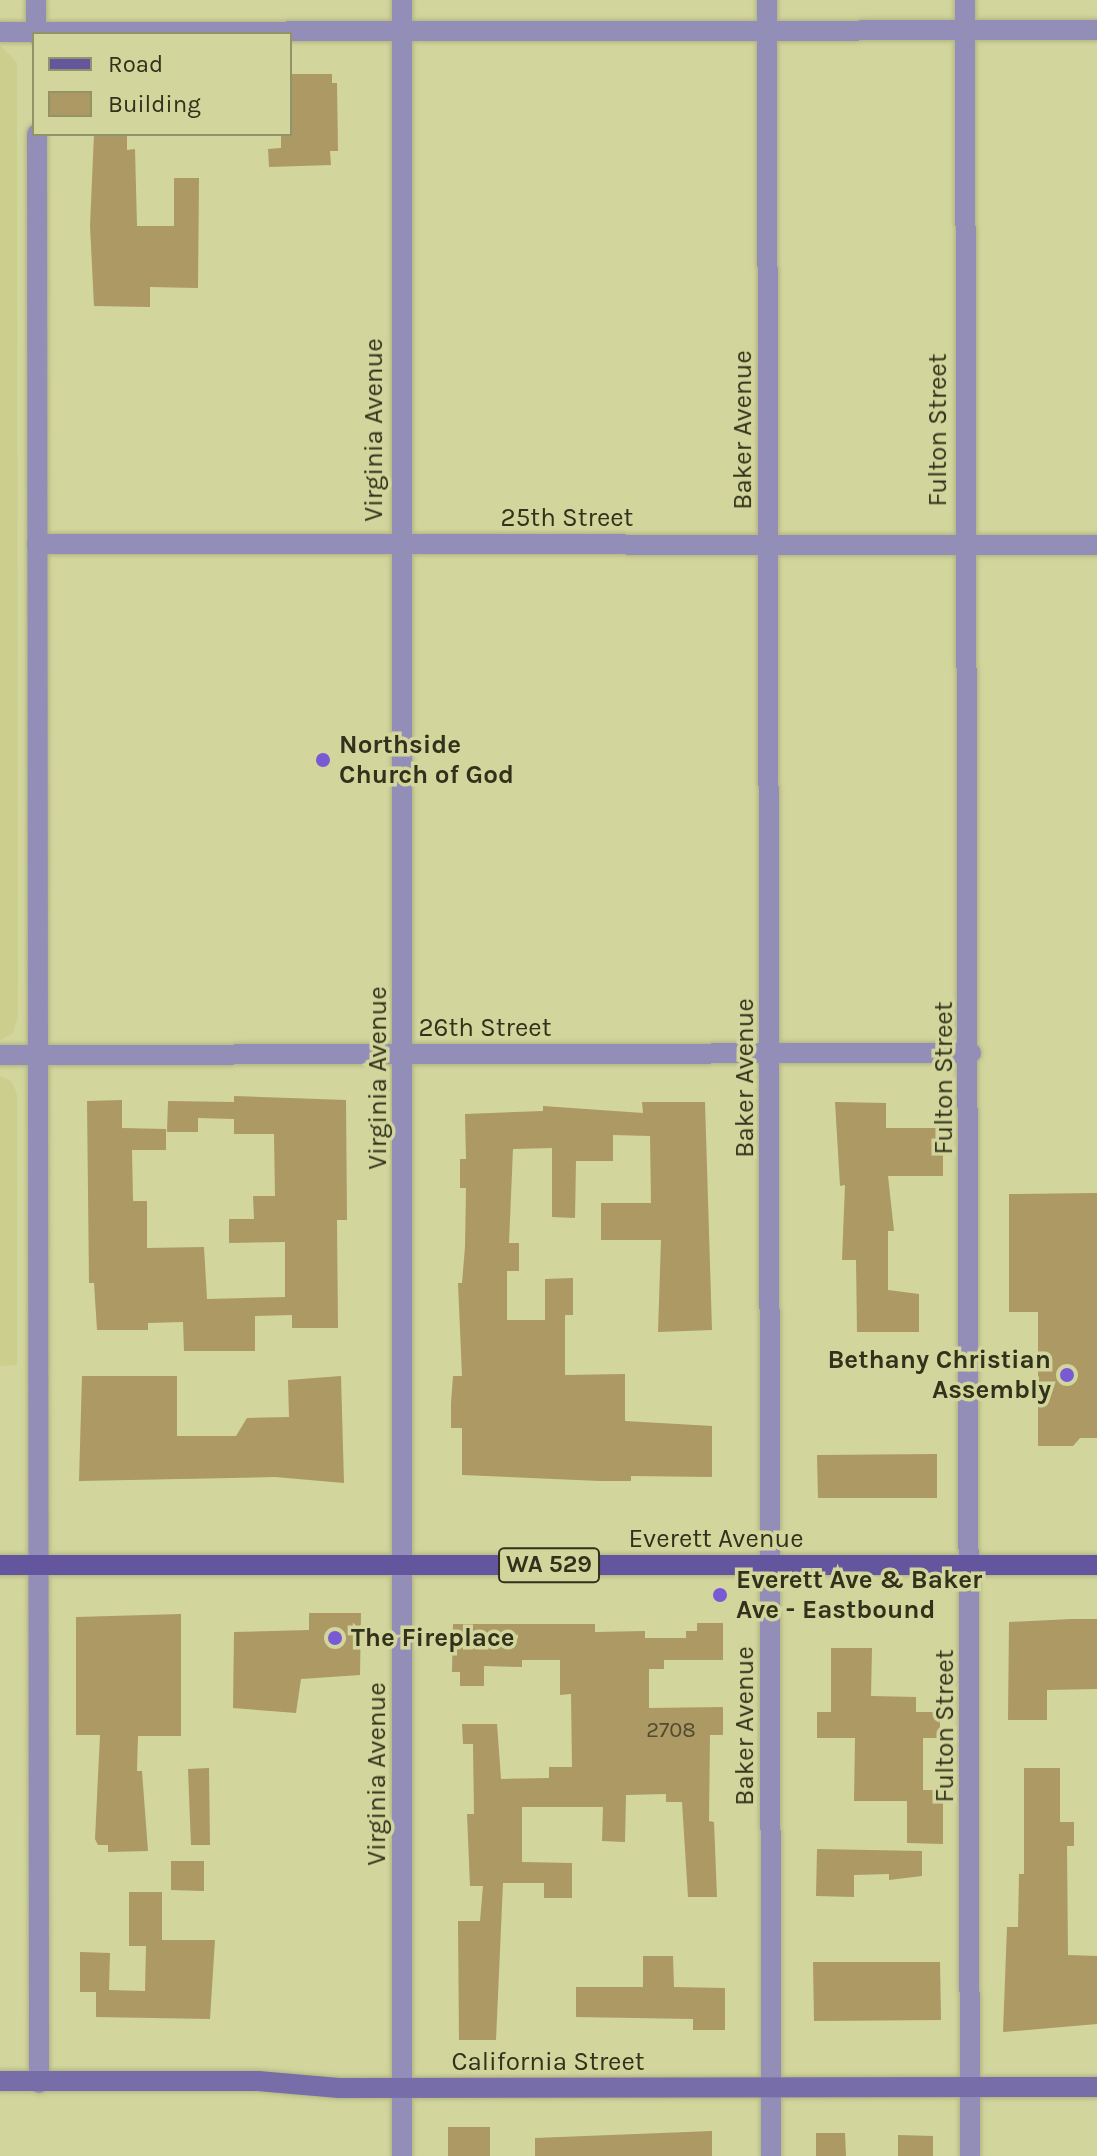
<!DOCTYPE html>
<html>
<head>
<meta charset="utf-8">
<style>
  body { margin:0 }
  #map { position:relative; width:1097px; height:2156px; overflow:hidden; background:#d2d59c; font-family:Karla,sans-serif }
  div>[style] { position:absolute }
  .built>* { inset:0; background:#cbce8d }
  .building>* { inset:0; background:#ac9964 }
  .roads { filter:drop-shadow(0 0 2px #b2b482) drop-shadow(0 0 2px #b2b482) }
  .street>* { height:20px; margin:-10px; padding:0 10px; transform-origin:10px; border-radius:10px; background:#938eb7 }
  .secondary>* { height:20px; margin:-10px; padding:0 10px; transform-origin:10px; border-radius:10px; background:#776da9 }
  .primary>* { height:20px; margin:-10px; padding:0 10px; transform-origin:10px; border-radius:10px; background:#63559e }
  .dots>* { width:22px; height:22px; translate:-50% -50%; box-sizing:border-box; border:4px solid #d2d59c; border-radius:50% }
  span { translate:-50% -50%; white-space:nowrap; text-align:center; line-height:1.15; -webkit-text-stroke:7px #d2d59c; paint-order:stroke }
  .number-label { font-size:22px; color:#504c2d }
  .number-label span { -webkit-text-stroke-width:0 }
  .shield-label span { padding:2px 6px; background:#d2d59c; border:2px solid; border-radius:6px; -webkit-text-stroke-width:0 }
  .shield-label { font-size:24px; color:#31321b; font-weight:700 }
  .street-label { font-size:26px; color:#31321b }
  .poi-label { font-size:26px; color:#31321b; font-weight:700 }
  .left { translate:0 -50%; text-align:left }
  .right { translate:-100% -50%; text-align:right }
  .legend { position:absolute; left:32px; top:32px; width:260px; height:104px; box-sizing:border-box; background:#d2d59c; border:2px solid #929468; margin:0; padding:10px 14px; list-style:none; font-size:24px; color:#31321b }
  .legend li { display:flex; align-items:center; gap:16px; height:40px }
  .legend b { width:40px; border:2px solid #929468 }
</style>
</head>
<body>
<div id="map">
  <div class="built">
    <div style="clip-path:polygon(0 45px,17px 63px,18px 1017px,12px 1034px,0 1040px)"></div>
    <div style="clip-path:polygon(0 1076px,11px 1081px,17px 1094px,17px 1365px,0 1366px)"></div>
  </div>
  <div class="building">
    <div style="clip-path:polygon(290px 74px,332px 74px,332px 83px,337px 83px,338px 151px,330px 151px,331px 165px,269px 167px,268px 149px,281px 148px,281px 134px,290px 134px)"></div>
    <div style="clip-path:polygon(94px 134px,127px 134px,127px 150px,135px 149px,137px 226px,174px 226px,174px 178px,199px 178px,198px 288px,150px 287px,150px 307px,94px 306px,90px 226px)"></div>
    <div style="clip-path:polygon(234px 1096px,346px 1100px,347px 1220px,337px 1220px,338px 1328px,292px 1328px,292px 1315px,255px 1316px,255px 1351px,184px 1351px,183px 1322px,148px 1323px,148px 1330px,97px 1330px,94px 1283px,89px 1283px,87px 1101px,122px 1100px,122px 1128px,166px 1129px,166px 1150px,132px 1150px,133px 1201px,147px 1201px,147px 1248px,204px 1247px,207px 1299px,285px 1297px,285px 1242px,229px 1243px,229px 1219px,254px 1219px,253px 1196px,275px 1196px,274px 1134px,234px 1134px,234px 1119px,198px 1118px,198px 1132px,167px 1132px,168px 1101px,234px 1102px)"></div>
    <div style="clip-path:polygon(642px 1102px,705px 1102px,712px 1330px,658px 1332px,661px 1240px,601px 1240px,601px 1203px,651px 1203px,650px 1136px,613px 1135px,613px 1161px,576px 1161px,575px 1218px,552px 1217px,552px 1148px,513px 1149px,509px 1243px,519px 1243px,519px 1271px,507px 1271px,507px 1320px,545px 1320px,545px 1279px,573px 1278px,573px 1315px,565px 1315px,565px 1375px,625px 1374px,625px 1421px,712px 1426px,712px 1477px,631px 1476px,631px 1481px,600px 1481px,462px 1475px,462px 1428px,451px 1428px,451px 1403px,453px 1376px,462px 1376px,458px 1283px,462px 1283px,465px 1247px,466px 1188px,460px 1188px,460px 1159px,466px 1159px,465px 1114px,543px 1111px,543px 1106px,643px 1113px)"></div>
    <div style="clip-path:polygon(835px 1102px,886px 1103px,886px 1128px,943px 1128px,943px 1176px,888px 1176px,894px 1231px,888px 1231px,888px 1290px,919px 1294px,919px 1332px,857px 1332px,856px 1260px,842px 1260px,845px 1185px,840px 1186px)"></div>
    <div style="clip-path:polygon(1097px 1193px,1097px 1438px,1080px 1438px,1073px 1446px,1038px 1446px,1038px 1312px,1009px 1312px,1009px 1194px)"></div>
    <div style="clip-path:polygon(82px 1376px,177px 1376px,177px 1436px,236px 1436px,247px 1418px,289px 1417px,288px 1380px,341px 1376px,344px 1483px,275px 1477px,79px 1481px)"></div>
    <div style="clip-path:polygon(937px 1454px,937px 1498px,818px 1498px,817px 1455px)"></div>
    <div style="clip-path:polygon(309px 1613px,361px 1613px,360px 1675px,301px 1679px,296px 1713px,233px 1708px,234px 1632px,309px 1630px)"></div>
    <div style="clip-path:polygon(181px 1614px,181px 1736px,138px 1736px,137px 1771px,142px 1771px,148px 1851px,108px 1852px,108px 1845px,98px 1845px,95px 1839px,100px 1735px,76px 1735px,76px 1617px)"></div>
    <div style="clip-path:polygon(1071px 1619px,1097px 1619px,1097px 1689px,1047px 1690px,1047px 1720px,1008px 1720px,1009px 1622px)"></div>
    <div style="clip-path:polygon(697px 1623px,723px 1623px,723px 1660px,664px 1660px,664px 1669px,649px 1669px,649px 1708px,723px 1707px,723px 1735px,710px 1735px,709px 1821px,714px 1822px,717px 1897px,688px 1897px,682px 1802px,666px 1802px,666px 1794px,626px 1795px,625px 1842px,602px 1841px,603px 1807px,522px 1807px,522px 1862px,572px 1863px,572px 1898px,544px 1898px,544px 1883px,503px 1883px,496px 2040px,459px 2040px,458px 1921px,480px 1921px,483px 1886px,470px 1886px,467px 1814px,474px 1814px,473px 1744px,463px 1744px,462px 1724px,497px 1724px,501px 1779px,549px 1778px,549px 1767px,572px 1767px,571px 1694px,560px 1695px,560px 1660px,522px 1660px,522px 1667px,484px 1666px,484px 1686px,460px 1686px,460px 1672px,452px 1672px,453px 1624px,595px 1624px,595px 1632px,645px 1631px,645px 1638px,686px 1638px,686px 1631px,697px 1631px)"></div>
    <div style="clip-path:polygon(831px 1648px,872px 1648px,871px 1696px,916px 1697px,916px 1712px,940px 1712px,940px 1738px,923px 1738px,923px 1790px,943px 1790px,943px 1844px,907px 1843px,907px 1801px,854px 1801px,855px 1738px,817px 1738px,817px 1712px,831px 1712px)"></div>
    <div style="clip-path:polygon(209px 1768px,210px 1845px,191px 1845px,188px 1769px)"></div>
    <div style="clip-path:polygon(1024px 1768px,1060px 1768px,1060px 1822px,1074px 1822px,1074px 1846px,1067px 1846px,1068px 1955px,1097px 1956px,1097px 2024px,1003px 2032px,1007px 1927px,1018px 1927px,1019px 1874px,1024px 1874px)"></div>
    <div style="clip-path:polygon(817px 1849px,922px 1851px,922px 1876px,889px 1880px,889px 1874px,854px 1875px,854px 1897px,816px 1896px)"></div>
    <div style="clip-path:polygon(171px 1861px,204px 1861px,204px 1891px,171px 1890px)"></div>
    <div style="clip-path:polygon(129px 1892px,162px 1892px,162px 1940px,215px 1940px,210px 2019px,96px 2017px,96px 1992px,80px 1992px,80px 1952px,110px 1953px,109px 1990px,145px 1991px,146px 1946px,129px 1946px)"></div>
    <div style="clip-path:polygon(643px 1956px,673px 1956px,674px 1987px,725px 1988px,725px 2030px,693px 2030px,693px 2019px,576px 2017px,576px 1987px,643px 1987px)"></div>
    <div style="clip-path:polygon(813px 1962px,940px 1962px,941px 2020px,814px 2021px)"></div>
    <div style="clip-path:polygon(448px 2127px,490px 2127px,490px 2156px,448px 2156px)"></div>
    <div style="clip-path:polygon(712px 2131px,712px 2156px,535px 2156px,535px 2138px)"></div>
    <div style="clip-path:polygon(816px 2133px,845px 2133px,846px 2156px,816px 2156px)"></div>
    <div style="clip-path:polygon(898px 2135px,933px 2136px,933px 2156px,898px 2156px)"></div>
  </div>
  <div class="roads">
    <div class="street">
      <div style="left:36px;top:0;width:34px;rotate:90deg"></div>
      <div style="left:767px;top:0;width:2156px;rotate:89.89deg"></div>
      <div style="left:965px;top:0;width:2156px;rotate:89.87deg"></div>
      <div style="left:0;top:32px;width:1097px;rotate:-0.1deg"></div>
      <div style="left:37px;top:134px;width:1949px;rotate:89.94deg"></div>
      <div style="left:37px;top:544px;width:1060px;rotate:0.05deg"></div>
      <div style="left:0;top:1055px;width:971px;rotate:-0.12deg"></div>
      <div style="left:402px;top:2156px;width:2156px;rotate:-90deg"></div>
    </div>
    <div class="secondary">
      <div style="left:0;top:2081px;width:258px"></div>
      <div style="left:258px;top:2081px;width:81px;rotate:4.9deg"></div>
      <div style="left:339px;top:2088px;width:758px;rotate:-0.08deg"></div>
    </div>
    <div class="primary">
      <div style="left:0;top:1565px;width:1097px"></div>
    </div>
  </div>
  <div class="dots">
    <div style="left:323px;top:760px;background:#785ad4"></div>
    <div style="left:1067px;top:1375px;background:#785ad4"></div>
    <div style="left:720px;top:1595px;background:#785ad4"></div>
    <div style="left:335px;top:1638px;background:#785ad4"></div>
  </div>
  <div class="number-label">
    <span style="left:671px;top:1731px">2708</span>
  </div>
  <div class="shield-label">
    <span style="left:549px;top:1565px">WA 529</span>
  </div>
  <div class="street-label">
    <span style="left:374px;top:430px;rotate:-90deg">Virginia Avenue</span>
    <span style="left:743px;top:430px;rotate:-90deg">Baker Avenue</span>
    <span style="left:938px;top:430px;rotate:-90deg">Fulton Street</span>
    <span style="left:567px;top:518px">25th Street</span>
    <span style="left:485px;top:1028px">26th Street</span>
    <span style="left:378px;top:1078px;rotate:-90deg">Virginia Avenue</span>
    <span style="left:745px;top:1078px;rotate:-90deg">Baker Avenue</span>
    <span style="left:944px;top:1078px;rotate:-90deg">Fulton Street</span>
    <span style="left:716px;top:1539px">Everett Avenue</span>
    <span style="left:745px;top:1726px;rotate:-90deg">Baker Avenue</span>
    <span style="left:945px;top:1726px;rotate:-90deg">Fulton Street</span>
    <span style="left:377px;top:1774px;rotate:-90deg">Virginia Avenue</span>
    <span style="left:548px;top:2062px">California Street</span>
  </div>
  <div class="poi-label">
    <span class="left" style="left:339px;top:760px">Northside<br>Church of God</span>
    <span class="right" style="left:1051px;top:1375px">Bethany Christian<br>Assembly</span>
    <span class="left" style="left:736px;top:1595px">Everett Ave &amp; Baker<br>Ave - Eastbound</span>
    <span class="left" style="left:351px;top:1638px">The Fireplace</span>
  </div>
  <ul class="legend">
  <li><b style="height:10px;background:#63559e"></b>Road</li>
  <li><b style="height:22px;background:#ac9964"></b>Building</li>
  </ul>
</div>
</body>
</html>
